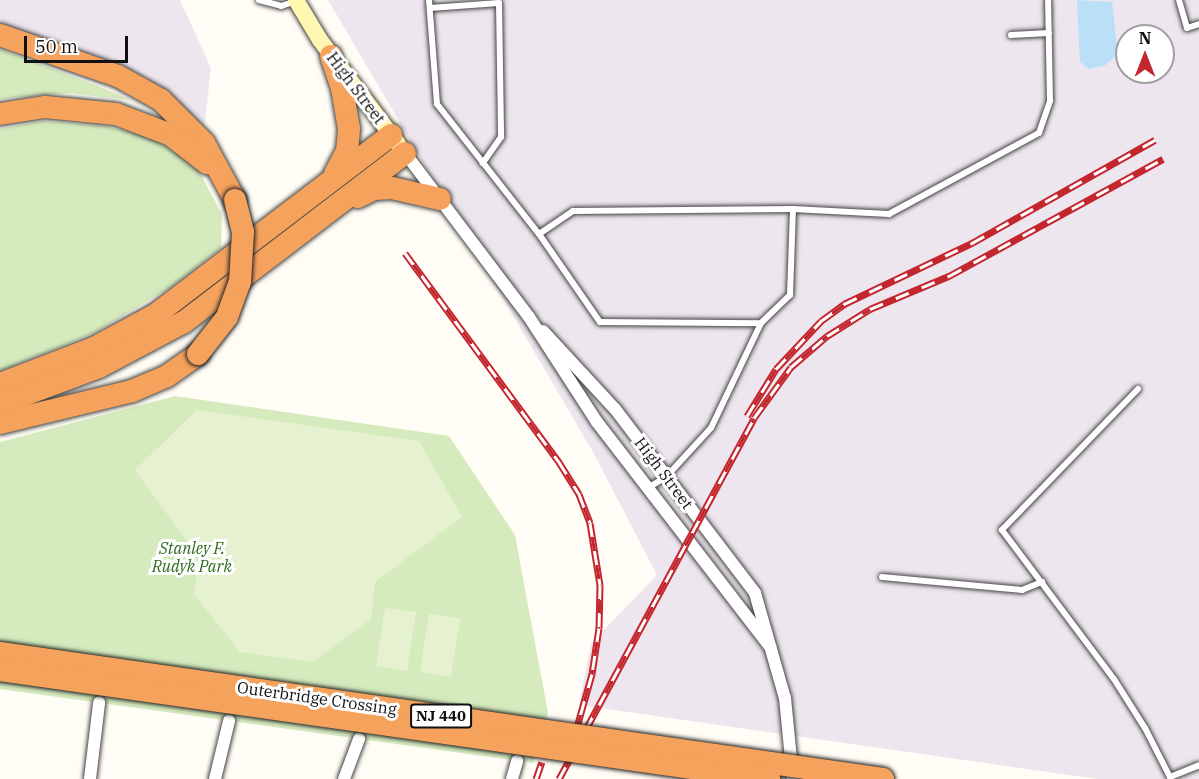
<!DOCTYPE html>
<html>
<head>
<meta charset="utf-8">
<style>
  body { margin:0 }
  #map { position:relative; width:1199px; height:779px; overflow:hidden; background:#fffdf5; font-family:"IBM Plex Serif",serif }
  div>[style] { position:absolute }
  .industrial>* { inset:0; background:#eee6ef }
  .green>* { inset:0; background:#d5ebbd }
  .pitch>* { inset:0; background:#e6f2cf }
  .water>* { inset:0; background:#b9e0f7 }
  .roads { filter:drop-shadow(0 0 2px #444) drop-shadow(0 0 2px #444) }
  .lane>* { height:6px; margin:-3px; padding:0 3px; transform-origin:3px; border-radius:3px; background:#fff }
  .street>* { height:12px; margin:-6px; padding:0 6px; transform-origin:6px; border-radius:6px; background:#fff }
  .secondary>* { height:16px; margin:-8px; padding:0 8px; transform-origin:8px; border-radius:8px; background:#fff6b0 }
  .highway>* { height:22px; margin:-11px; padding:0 11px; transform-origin:11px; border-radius:11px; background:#f5a25d }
  .rail>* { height:7px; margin-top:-3.5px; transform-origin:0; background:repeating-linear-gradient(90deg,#fff 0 14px,#c4262e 0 28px); box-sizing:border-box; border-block:2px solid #c4262e }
  .bridges { filter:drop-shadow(0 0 2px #222) drop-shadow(0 0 2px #222) }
  .highway-bridge>* { height:22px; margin:-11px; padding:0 11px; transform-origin:11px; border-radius:11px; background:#f5a25d }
  span { translate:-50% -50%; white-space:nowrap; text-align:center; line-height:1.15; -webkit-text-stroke:6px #fff; paint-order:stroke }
  .shield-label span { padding:2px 4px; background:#fff; border:2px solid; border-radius:4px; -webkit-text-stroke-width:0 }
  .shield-label { font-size:15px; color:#111; font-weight:700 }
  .street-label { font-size:16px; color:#111 }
  .park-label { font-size:16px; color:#2f6b1f; font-style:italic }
  .north { position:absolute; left:1115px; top:24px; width:60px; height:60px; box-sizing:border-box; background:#fff; border:2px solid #a0a0a0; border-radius:50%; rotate:0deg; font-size:16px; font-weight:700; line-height:24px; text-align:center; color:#111 }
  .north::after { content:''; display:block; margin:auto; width:21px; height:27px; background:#c4262e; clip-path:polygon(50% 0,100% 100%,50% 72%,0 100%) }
  .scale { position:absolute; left:24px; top:36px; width:104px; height:27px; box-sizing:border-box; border:3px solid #111; border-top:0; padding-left:8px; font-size:18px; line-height:21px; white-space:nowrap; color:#111; -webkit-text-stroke:4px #fff; paint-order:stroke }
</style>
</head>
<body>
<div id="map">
  <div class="industrial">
    <div style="clip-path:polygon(0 0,180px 0,211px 68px,204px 129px,145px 77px,0 29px)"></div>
    <div style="clip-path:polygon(evenodd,328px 0,1199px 0,1199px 779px,1097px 779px,579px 705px,591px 643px,657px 575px,593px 452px,328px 0,1127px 36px,1163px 36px,1163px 72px,1127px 72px,1127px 36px)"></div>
  </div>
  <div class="green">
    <div style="clip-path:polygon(0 49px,105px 89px,131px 100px,68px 93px,0 99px)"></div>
    <div style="clip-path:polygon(43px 121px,106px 126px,150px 137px,196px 166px,222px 214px,221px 248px,172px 286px,94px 333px,0 371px,0 129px)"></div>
    <div style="clip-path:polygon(175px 396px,449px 436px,515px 535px,548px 713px,533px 763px,0 689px,0 442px)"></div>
  </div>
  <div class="pitch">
    <div style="clip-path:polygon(197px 410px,419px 441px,462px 517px,375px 582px,371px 619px,313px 662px,240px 652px,194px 594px,200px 559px,135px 470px)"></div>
    <div style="clip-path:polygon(385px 608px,416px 612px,407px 671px,376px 666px)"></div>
    <div style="clip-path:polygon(429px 614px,460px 618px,451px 677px,420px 672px)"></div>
  </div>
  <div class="water">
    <div style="clip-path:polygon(1077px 0,1112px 2px,1118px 54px,1104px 66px,1089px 69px,1080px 62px)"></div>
  </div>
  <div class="roads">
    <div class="lane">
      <div style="left:259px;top:0;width:23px;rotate:15deg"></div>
      <div style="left:281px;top:6px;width:16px;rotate:-18deg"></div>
      <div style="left:429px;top:0;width:104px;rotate:85.6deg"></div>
      <div style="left:437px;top:104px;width:165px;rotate:51.9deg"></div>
      <div style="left:1179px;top:0;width:29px;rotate:74deg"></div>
      <div style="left:1187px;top:28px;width:13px;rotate:-18deg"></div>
      <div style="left:430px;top:8px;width:69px;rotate:-4.1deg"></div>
      <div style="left:499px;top:3px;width:134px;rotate:89.1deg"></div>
      <div style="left:501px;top:137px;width:32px;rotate:125deg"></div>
      <div style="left:1011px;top:35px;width:38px;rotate:-3deg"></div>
      <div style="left:793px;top:209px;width:96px;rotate:3deg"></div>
      <div style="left:889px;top:214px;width:170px;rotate:-28.4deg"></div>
      <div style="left:1039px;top:133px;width:34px;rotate:-71deg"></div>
      <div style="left:1050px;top:101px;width:101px;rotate:-91.1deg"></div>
      <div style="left:1138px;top:389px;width:196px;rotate:134deg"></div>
      <div style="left:1002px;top:530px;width:186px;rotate:53.1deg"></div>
      <div style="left:1114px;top:679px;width:58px;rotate:57.7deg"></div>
      <div style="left:1145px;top:728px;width:55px;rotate:63deg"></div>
      <div style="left:1170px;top:777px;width:31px;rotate:-22deg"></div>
      <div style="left:648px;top:488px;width:22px;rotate:-32deg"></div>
      <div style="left:667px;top:476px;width:65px;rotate:-47.5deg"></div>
      <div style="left:711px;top:428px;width:116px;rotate:-64.5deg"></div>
      <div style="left:761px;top:323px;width:40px;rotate:-44deg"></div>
      <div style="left:790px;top:295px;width:86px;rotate:-88deg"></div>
      <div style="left:793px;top:209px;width:220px;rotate:179.5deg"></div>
      <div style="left:573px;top:211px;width:41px;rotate:145.9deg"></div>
      <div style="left:539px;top:234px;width:107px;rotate:55.3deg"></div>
      <div style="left:600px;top:322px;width:161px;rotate:0.4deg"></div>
      <div style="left:882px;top:577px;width:141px;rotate:5.3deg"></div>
      <div style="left:1022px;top:590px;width:22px;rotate:-22deg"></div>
    </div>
    <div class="street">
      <div style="left:405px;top:153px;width:206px;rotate:52.9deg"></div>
      <div style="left:529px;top:317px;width:125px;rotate:57.1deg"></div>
      <div style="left:597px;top:422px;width:284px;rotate:52.4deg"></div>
      <div style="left:543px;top:331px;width:106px;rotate:47.3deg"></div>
      <div style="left:615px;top:409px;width:231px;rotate:52.7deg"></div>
      <div style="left:755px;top:593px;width:109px;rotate:74.1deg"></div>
      <div style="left:785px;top:698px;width:81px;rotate:84.4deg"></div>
      <div style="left:90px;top:779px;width:77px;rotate:-83.2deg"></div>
      <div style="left:215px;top:779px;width:60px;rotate:-76.4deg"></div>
      <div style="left:344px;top:779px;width:43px;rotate:-69.4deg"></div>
      <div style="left:512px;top:779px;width:19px;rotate:-74deg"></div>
    </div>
    <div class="secondary">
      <div style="left:296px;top:0;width:47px;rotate:59deg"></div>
      <div style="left:320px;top:40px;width:130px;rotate:53.1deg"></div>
    </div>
    <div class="highway">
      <div style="left:0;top:35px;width:125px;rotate:19.2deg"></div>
      <div style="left:118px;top:76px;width:49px;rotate:29.2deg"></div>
      <div style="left:161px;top:100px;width:61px;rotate:45deg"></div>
      <div style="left:204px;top:143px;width:65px;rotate:61.5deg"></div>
      <div style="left:331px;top:56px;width:34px;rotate:71deg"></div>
      <div style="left:342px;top:88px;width:42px;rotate:80.3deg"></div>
      <div style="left:349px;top:129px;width:22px;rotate:95deg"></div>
      <div style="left:347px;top:151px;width:26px;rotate:118deg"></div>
      <div style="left:0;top:114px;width:46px;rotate:-8.8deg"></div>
      <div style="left:45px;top:107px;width:71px;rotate:5.6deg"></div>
      <div style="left:116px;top:114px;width:59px;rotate:20.9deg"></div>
      <div style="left:171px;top:135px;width:46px;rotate:37.9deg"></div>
      <div style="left:358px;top:197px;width:18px;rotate:-27deg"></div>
      <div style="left:374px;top:189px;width:18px;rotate:-3deg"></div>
      <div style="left:392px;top:188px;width:49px;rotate:12.9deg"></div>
      <div style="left:0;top:384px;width:101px;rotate:-21deg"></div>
      <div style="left:94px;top:348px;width:69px;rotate:-28.4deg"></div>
      <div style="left:155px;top:315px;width:297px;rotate:-37.3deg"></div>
      <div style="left:0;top:404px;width:106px;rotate:-20.5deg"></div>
      <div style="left:99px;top:367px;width:96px;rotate:-27.9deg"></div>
      <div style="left:184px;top:322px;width:278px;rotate:-37.4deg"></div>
      <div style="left:0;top:423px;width:136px;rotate:-13.6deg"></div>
      <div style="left:132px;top:391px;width:38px;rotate:-23deg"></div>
      <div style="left:167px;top:376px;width:38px;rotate:-35deg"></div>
    </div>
  </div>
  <div class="rail">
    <div style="left:405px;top:253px;width:260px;rotate:53.6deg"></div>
    <div style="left:559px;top:462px;width:38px;rotate:58deg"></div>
    <div style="left:579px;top:494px;width:31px;rotate:69deg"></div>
    <div style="left:590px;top:523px;width:63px;rotate:80.8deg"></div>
    <div style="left:600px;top:585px;width:43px;rotate:91.3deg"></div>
    <div style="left:599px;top:628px;width:47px;rotate:98.7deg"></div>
    <div style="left:592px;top:674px;width:62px;rotate:105.8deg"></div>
    <div style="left:747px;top:416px;width:55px;rotate:-58.3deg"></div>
    <div style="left:776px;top:369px;width:66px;rotate:-46.8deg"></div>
    <div style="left:821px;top:321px;width:29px;rotate:-36deg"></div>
    <div style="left:844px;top:304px;width:142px;rotate:-25.5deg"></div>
    <div style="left:972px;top:243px;width:210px;rotate:-29.4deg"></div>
    <div style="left:536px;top:779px;width:18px;rotate:-71deg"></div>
    <div style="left:559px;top:779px;width:410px;rotate:-61.6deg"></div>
    <div style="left:754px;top:418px;width:63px;rotate:-54deg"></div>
    <div style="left:791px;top:367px;width:48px;rotate:-40.7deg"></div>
    <div style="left:827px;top:336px;width:51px;rotate:-32.1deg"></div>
    <div style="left:870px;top:309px;width:86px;rotate:-22.7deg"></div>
    <div style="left:949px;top:276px;width:244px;rotate:-28.7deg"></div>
  </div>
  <div class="bridges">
    <div class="highway-bridge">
      <div style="left:198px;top:354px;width:47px;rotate:-51.9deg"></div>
      <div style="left:227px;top:317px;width:37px;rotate:-70deg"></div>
      <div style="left:240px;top:282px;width:50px;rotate:-86.6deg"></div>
      <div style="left:243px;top:232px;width:33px;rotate:-104deg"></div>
      <div style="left:0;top:653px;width:892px;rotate:8.12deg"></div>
      <div style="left:0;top:670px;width:777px;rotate:8.07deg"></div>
    </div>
  </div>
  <div class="shield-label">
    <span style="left:441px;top:716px">NJ 440</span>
  </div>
  <div class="street-label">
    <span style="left:356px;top:88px;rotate:53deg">High Street</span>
    <span style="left:664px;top:473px;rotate:53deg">High Street</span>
    <span style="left:317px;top:698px;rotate:8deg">Outerbridge Crossing</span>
  </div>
  <div class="park-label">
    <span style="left:192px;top:557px">Stanley F.<br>Rudyk Park</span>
  </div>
  <div class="north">N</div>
  <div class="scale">50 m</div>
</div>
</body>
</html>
